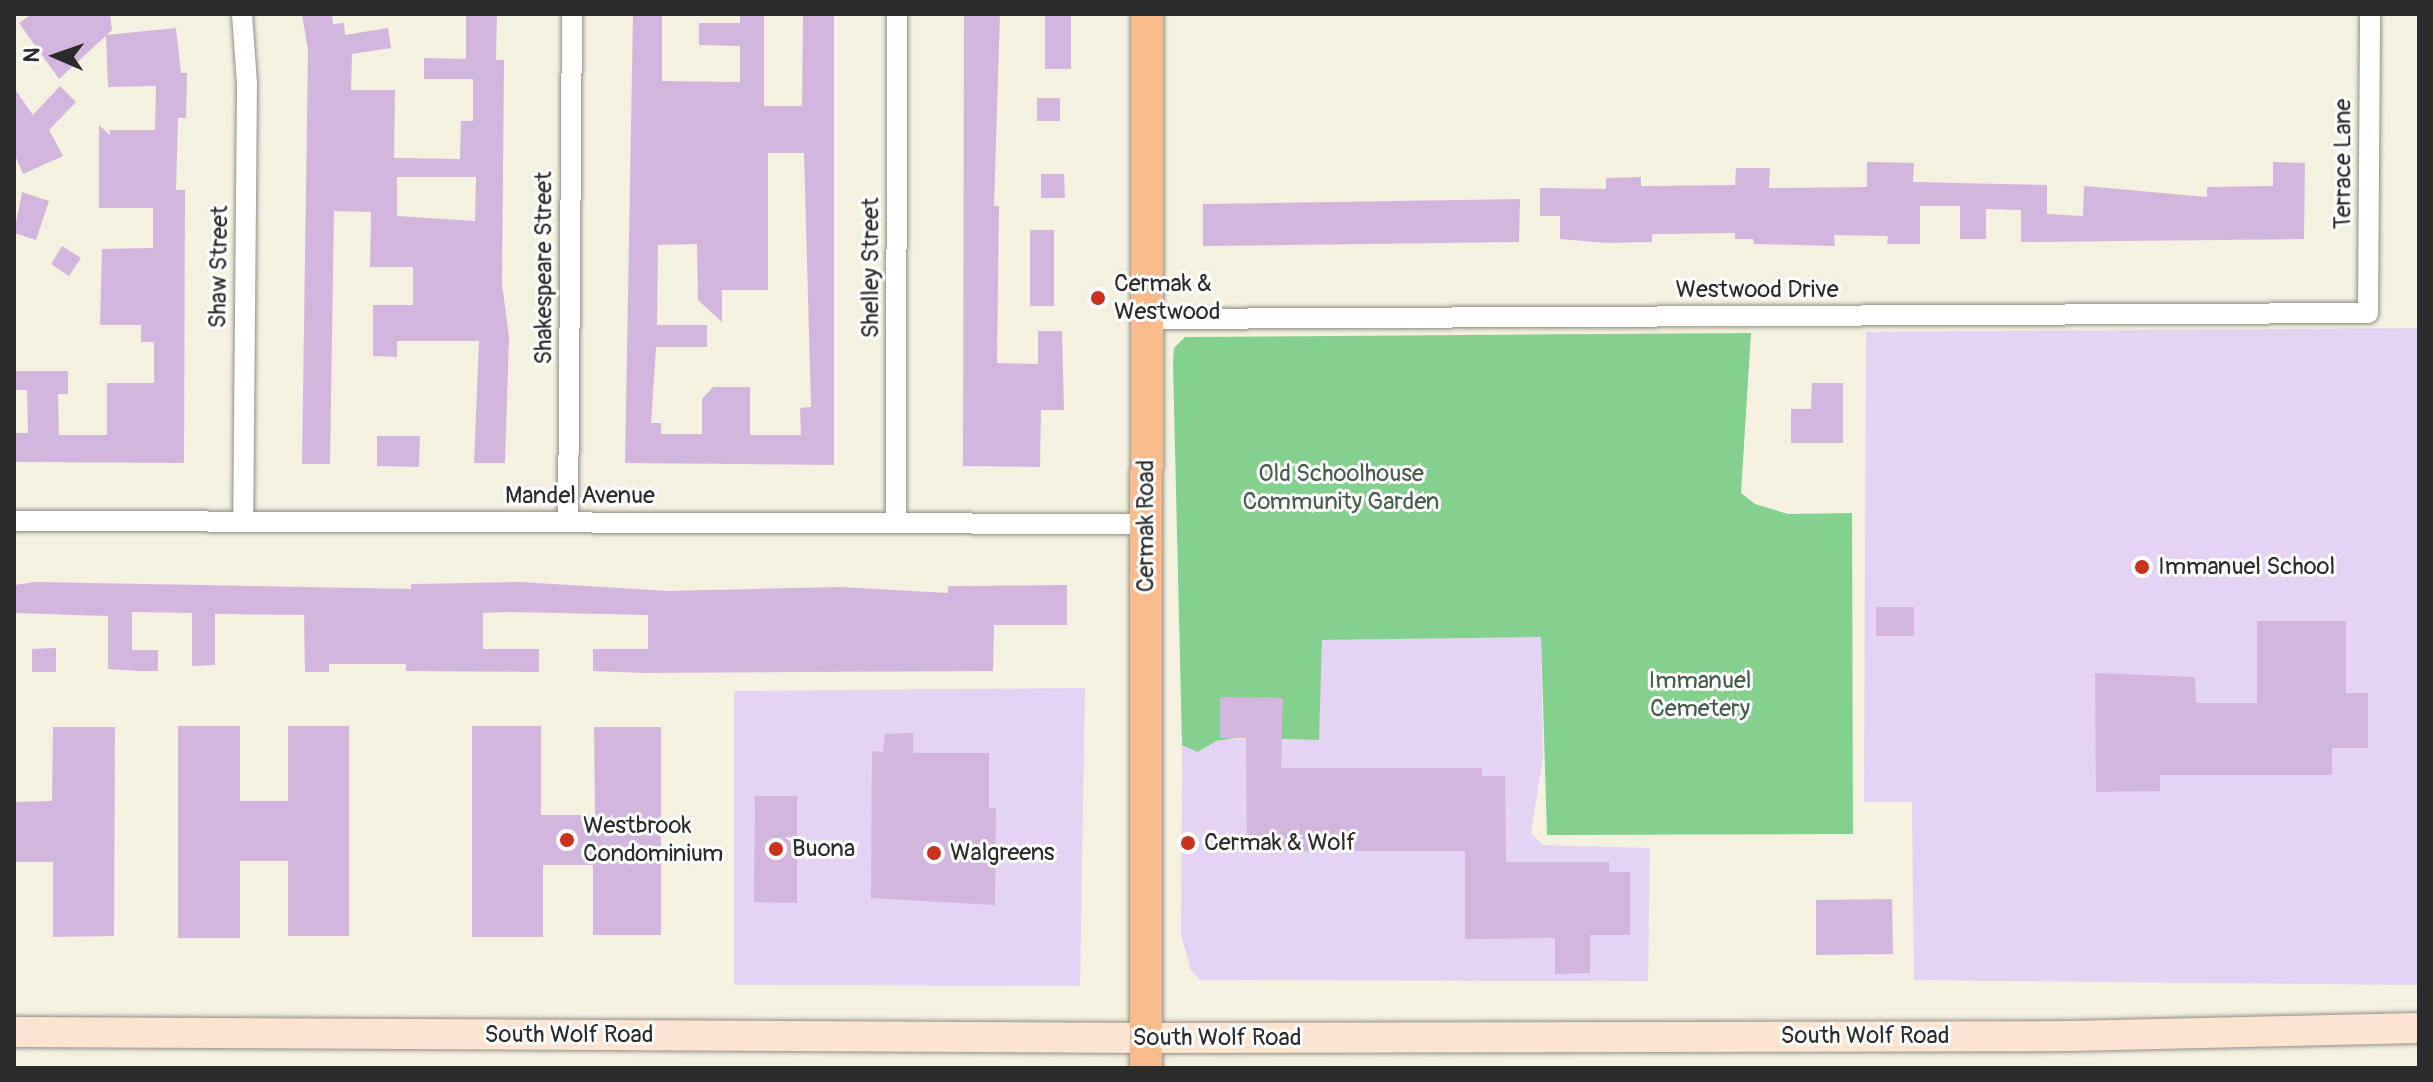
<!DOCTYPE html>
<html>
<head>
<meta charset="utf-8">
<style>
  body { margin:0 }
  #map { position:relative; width:2433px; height:1082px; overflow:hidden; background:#f5f1e1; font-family:Pangolin,sans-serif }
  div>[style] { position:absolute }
  .built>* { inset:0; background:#e4d3f2 }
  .green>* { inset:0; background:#84d08f }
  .building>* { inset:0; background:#d3b6dd }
  .roads { filter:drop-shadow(0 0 2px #908e86) drop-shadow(0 0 2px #908e86) }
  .minor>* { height:20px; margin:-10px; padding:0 10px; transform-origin:10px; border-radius:10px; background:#fff }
  .secondary>* { height:30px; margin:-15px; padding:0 15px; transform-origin:15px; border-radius:15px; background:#fde4d1 }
  .primary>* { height:32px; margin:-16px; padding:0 16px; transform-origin:16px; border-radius:16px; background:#fabb8c }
  .dots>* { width:22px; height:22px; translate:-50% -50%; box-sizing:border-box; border:4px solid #fff; border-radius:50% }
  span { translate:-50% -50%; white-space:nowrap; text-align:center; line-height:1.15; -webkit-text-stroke:6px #fff; paint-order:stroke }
  .street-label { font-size:24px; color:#2b2b2b }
  .poi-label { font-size:24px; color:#2b2b2b }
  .left { translate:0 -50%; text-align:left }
  .park-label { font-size:24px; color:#465d49 }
  .frame { position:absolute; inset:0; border:16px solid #2b2b2b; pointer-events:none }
  .north { position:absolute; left:16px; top:16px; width:80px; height:80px; -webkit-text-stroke:6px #fff; paint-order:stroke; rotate:272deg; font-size:22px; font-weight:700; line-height:32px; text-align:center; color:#2b2b2b }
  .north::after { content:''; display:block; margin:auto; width:28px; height:36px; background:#2b2b2b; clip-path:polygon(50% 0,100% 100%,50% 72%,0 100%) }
</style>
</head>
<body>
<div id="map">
  <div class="built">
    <div style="clip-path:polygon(2419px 328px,2419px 985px,1914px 980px,1912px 802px,1864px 802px,1866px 332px)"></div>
    <div style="clip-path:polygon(1541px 637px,1543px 757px,1531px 833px,1543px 845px,1650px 848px,1648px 981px,1200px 980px,1191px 970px,1181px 935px,1182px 745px,1201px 751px,1215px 741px,1233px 739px,1318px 740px,1322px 640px)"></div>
    <div style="clip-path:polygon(1085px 688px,1080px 986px,734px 985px,734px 691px)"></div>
  </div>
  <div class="green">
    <div style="clip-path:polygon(1751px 333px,1741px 493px,1755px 504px,1788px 514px,1852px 513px,1853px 834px,1547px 835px,1541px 637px,1322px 640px,1319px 740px,1236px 738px,1216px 741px,1198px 752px,1182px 745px,1173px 363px,1174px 348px,1185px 337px)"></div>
  </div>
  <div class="building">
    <div style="clip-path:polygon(32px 14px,110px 14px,112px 30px,59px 79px,19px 23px)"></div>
    <div style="clip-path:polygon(evenodd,302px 14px,332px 14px,333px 24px,344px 23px,345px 35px,388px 28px,391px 48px,352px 54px,351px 90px,395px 90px,394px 158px,460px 159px,461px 121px,473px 121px,473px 79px,424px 79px,424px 58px,466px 59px,466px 14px,497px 14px,496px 60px,504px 60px,502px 284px,509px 337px,505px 463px,474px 463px,479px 341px,397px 341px,397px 357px,373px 356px,373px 305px,413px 305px,413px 267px,370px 267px,371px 212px,334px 211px,330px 464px,302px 464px,308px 50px,302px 14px,397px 177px,476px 177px,475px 221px,397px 216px,397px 177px)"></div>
    <div style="clip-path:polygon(evenodd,633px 14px,662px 14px,662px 81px,740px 82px,740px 46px,699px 45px,699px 23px,740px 23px,740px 14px,764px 14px,764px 106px,802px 106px,803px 14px,834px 14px,834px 465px,625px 463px,633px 14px,768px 153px,804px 153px,811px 407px,800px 408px,801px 435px,750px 435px,750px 387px,713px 387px,702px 399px,702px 434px,661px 434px,661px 423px,651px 423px,656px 347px,707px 347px,707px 325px,657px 325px,658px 245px,697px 244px,698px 300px,722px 322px,722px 290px,768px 290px,768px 153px)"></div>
    <div style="clip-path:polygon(964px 14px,1000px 14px,994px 206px,999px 206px,997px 363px,1038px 364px,1038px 331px,1062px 331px,1064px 410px,1041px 410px,1040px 467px,963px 466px)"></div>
    <div style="clip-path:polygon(1045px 14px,1071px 14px,1071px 69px,1045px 69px)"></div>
    <div style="clip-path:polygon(176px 28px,181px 73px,187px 73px,186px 118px,178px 118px,176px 190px,185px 190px,184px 463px,14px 462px,14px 433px,28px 433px,27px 390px,14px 390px,14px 371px,68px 371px,68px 394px,58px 394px,59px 435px,107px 435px,107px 383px,154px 383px,154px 342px,141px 342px,141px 325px,100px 325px,102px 249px,153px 248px,153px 208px,99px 208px,99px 125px,110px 135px,110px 130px,155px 130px,156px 86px,108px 87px,106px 35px)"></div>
    <div style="clip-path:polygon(60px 86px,76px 102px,49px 130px,63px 156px,23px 174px,14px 153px,14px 88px,33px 115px)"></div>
    <div style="clip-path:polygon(1037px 98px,1060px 98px,1060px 121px,1037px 121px)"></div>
    <div style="clip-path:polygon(1867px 162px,1914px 163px,1913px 182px,2047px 185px,2047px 214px,2083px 216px,2084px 186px,2207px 197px,2207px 187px,2273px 186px,2273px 162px,2305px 163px,2304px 239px,2021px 242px,2021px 210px,1986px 209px,1986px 239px,1960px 239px,1960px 206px,1920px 206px,1920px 244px,1887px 244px,1888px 236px,1834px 235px,1835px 246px,1754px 244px,1753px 239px,1735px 239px,1735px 233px,1652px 234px,1652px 242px,1607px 243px,1560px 239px,1560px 216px,1540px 216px,1540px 188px,1606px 189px,1606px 178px,1641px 177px,1641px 186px,1735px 185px,1736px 168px,1770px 168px,1769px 188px,1867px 187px)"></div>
    <div style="clip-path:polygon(1041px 174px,1064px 174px,1065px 198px,1041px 198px)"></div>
    <div style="clip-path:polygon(22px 192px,49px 201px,36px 240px,14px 233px)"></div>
    <div style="clip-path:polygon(1520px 199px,1519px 242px,1203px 246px,1203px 204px)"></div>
    <div style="clip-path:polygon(1030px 230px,1054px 230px,1054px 306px,1030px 306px)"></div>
    <div style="clip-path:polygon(62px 246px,81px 258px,69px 276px,51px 264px)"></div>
    <div style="clip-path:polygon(1812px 383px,1843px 383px,1843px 443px,1791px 443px,1791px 409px,1811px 409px)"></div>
    <div style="clip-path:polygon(377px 436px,420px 436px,419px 467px,377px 466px)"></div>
    <div style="clip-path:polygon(35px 582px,411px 589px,411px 584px,520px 582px,668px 591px,840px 587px,948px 593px,948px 586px,1067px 585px,1067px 625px,994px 625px,993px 671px,643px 673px,593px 671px,593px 649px,648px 649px,648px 615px,508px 612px,483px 613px,483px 649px,539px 649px,539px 672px,406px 671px,406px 664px,329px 664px,329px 672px,305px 672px,304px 615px,215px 614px,215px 665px,192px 666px,192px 613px,132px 612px,132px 650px,158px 650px,158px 671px,137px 671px,108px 669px,108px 616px,14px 613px,14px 585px)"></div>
    <div style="clip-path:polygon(1876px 607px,1914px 607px,1914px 636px,1876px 636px)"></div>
    <div style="clip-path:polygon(2257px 621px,2346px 621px,2346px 693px,2368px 693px,2368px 748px,2332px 748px,2332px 775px,2160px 775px,2160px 791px,2096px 792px,2095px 673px,2195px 677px,2196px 703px,2257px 703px)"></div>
    <div style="clip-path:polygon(56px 648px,56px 672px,32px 672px,32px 649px)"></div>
    <div style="clip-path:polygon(1220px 697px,1283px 698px,1281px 768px,1482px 768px,1482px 776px,1505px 776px,1506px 862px,1609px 862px,1609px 872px,1630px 872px,1630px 935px,1590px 935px,1590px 973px,1555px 974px,1555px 938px,1465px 939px,1465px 851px,1247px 851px,1246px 738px,1220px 738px)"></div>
    <div style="clip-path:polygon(178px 726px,240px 726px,240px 801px,288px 801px,288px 726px,349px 726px,349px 936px,288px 936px,288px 861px,240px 861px,240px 938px,178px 938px)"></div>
    <div style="clip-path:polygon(472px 726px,541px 726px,541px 815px,595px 815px,594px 727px,661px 727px,661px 935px,593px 935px,593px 865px,543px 865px,543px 937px,472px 937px)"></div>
    <div style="clip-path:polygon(53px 727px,115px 727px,114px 936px,53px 937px,53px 862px,14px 862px,14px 802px,52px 801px)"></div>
    <div style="clip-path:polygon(913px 733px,913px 753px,989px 753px,989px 808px,996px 808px,995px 905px,871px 898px,872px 751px,883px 752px,885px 734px)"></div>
    <div style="clip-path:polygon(755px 796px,797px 796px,797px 903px,754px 902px)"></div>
    <div style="clip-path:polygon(1892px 899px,1893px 954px,1816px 955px,1816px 900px)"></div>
  </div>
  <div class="roads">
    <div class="minor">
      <div style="left:242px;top:14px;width:70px;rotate:85.9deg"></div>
      <div style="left:247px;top:84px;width:437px;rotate:90.5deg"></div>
      <div style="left:1146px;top:319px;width:1222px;rotate:-0.28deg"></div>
      <div style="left:2368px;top:313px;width:299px;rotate:-89.6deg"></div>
      <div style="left:14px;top:521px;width:1132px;rotate:0.15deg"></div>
      <div style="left:568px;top:522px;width:508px;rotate:-89.55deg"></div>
      <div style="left:896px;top:522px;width:508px;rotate:-89.89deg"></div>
    </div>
    <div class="secondary">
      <div style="left:14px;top:1032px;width:1132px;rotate:0.3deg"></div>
      <div style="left:1146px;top:1038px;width:924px;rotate:-0.12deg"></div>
      <div style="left:2070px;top:1036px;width:349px;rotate:-1.3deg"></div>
    </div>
    <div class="primary">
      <div style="left:1146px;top:1068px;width:1054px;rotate:-89.95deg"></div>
    </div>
  </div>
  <div class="dots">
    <div style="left:1098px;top:298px;background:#c8321e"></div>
    <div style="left:2142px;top:567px;background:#c8321e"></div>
    <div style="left:567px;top:840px;background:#c8321e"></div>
    <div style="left:1188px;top:843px;background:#c8321e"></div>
    <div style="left:776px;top:849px;background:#c8321e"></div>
    <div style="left:934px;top:853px;background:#c8321e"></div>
  </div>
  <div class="street-label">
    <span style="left:2343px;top:164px;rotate:-90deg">Terrace Lane</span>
    <span style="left:219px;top:267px;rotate:-89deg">Shaw Street</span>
    <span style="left:544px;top:268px;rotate:-90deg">Shakespeare Street</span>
    <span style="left:871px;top:268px;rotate:-90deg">Shelley Street</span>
    <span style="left:1757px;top:290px">Westwood Drive</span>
    <span style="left:580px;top:496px">Mandel Avenue</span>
    <span style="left:1146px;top:526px;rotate:-90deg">Cermak Road</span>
    <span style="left:569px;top:1035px">South Wolf Road</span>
    <span style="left:1865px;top:1036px">South Wolf Road</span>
    <span style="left:1217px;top:1038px">South Wolf Road</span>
  </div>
  <div class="poi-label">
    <span class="left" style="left:1114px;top:298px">Cermak &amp;<br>Westwood</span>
    <span class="left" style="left:2158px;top:567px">Immanuel School</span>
    <span class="left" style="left:583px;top:840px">Westbrook<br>Condominium</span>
    <span class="left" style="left:1204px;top:843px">Cermak &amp; Wolf</span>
    <span class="left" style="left:792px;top:849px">Buona</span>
    <span class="left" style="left:950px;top:853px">Walgreens</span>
  </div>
  <div class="park-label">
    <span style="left:1341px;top:488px">Old Schoolhouse<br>Community Garden</span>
    <span style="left:1700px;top:695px">Immanuel<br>Cemetery</span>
  </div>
  <div class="frame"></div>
  <div class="north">N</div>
</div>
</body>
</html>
